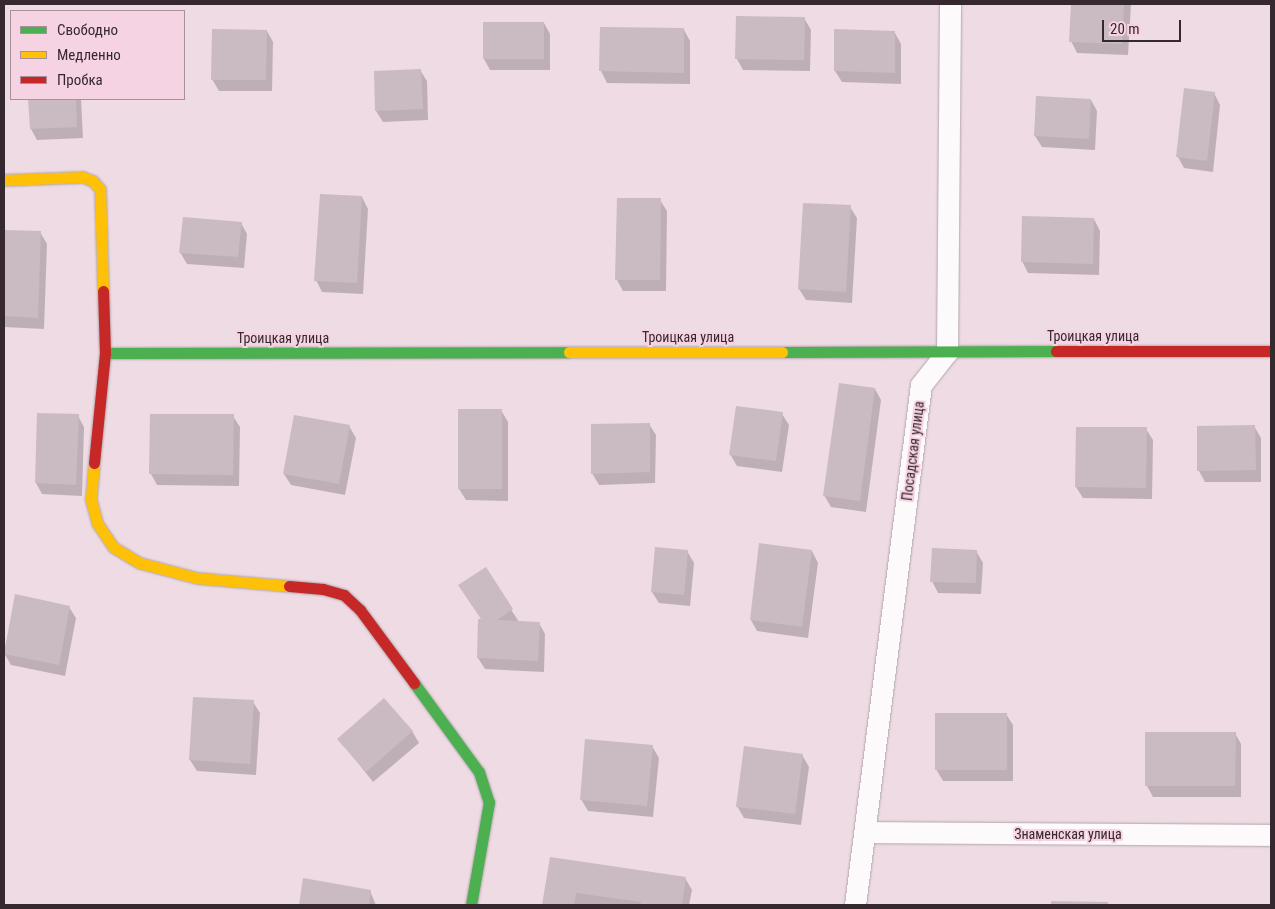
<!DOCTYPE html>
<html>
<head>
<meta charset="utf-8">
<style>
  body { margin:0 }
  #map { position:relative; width:1275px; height:909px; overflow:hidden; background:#eedbe4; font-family:"Roboto Condensed",sans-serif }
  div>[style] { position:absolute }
  .shadow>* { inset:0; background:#0003 }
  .building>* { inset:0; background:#c9bbc1 }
  .roads { filter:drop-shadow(0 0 1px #b3a5ab) drop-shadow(0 0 1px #b3a5ab) }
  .street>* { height:21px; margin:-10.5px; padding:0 10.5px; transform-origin:10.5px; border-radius:10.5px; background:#fcfafb }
  .fast>* { height:11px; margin:-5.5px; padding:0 5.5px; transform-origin:5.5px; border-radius:5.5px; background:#4caf50 }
  .slow>* { height:11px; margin:-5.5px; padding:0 5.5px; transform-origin:5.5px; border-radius:5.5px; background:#ffc107 }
  .jam>* { height:11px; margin:-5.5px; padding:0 5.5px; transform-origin:5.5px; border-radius:5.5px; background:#c62828 }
  span { translate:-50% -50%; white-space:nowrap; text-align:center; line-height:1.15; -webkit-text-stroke:4px #f6d3e3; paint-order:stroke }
  .street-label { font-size:14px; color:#35282e }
  .frame { position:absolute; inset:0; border:5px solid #35282e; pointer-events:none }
  .legend { position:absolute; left:10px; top:10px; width:175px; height:90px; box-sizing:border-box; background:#f6d3e3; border:1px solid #a98f9b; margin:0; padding:6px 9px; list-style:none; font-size:15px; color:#35282e }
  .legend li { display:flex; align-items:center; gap:10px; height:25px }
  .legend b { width:25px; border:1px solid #a98f9b }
  .scale { position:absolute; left:1102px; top:20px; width:79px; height:22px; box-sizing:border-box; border:2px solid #35282e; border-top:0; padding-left:6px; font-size:15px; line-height:18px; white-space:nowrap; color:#35282e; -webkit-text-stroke:4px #f6d3e3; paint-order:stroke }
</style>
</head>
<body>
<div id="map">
  <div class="shadow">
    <div style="clip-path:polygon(1073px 4px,1131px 4px,1128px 55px,1077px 53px,1071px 41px)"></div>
    <div style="clip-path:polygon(804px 18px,811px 30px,810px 71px,743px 70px,737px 59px)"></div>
    <div style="clip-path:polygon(544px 23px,550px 34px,550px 70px,490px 70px,484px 59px,484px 24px)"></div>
    <div style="clip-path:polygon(601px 28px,684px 30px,690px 41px,690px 84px,607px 83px,601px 71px)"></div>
    <div style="clip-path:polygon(267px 31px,273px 42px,272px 91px,219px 91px,212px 79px)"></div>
    <div style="clip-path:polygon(895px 33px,901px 44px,901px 84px,842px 82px,835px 71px)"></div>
    <div style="clip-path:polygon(420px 70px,427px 81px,428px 120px,383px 122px,376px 111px)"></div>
    <div style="clip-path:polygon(1214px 93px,1220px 105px,1213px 172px,1184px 168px,1178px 157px)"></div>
    <div style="clip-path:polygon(30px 99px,81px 99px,83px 138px,37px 140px,31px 129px)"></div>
    <div style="clip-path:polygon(1091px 100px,1097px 111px,1095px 150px,1042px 147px,1035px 136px)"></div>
    <div style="clip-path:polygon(362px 197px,368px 209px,363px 294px,322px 292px,316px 280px)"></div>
    <div style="clip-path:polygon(660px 200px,667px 211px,666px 291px,623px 291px,617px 280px)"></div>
    <div style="clip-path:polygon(850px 207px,857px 218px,852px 303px,806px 300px,799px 289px)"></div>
    <div style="clip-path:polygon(1094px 219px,1100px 231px,1099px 275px,1028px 273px,1022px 261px)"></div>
    <div style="clip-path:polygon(241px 223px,247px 234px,244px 268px,187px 264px,180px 252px)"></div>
    <div style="clip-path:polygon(4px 231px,40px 232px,47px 244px,44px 329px,4px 327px)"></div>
    <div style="clip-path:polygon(875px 389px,881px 400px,866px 512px,831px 507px,824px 495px)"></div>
    <div style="clip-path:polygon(501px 410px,508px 422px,508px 501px,466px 500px,459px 489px)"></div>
    <div style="clip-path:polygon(782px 414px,789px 425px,782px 472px,737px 466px,730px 454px)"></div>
    <div style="clip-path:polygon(78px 416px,84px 427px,82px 496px,42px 494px,36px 483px)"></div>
    <div style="clip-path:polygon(233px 416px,240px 427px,239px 486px,157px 485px,151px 474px)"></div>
    <div style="clip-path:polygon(649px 424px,656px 435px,655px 483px,599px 485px,592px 473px)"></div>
    <div style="clip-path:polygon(349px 426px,356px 438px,345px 495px,291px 485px,284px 474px)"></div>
    <div style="clip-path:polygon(1254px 426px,1261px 438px,1261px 482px,1205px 482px,1199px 471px,1198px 427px)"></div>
    <div style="clip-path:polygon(1146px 429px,1153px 440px,1152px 499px,1083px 498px,1076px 487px)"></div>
    <div style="clip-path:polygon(687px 551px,694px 563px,690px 606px,659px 603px,652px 592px)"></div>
    <div style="clip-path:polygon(812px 551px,818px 563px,808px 638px,757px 631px,751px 620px)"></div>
    <div style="clip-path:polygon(976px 551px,983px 563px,981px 594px,938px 593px,932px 581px)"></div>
    <div style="clip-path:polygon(485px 569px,519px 622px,539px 623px,545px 634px,544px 672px,485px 669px,478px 658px)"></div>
    <div style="clip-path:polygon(16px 596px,69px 607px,76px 618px,65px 676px,11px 665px,4px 653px)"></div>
    <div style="clip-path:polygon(253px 702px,260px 713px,256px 775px,197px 771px,190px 760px)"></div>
    <div style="clip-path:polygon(1006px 714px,1013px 725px,1013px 781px,943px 781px,936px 769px)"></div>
    <div style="clip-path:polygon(412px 731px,419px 743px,373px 782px,339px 739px)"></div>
    <div style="clip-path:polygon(1235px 733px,1241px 744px,1241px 797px,1153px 797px,1147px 786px)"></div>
    <div style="clip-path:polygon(652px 746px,659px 758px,653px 817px,588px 811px,581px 799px)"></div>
    <div style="clip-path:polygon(802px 755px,809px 767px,801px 825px,744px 818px,737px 806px)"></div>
    <div style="clip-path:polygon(551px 858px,685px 878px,692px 890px,689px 905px,543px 905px)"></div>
    <div style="clip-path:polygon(304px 880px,370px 891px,376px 905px,301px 905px)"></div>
    <div style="clip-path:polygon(1053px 902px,1108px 903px,1109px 905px,1053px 905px)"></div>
  </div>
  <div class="building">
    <div style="clip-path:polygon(1071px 4px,1124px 4px,1122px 44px,1069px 42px)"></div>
    <div style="clip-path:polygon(736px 16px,805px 17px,804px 60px,735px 59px)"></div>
    <div style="clip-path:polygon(483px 22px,544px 22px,544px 59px,483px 59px)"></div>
    <div style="clip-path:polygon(600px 27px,684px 28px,684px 73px,599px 71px)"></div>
    <div style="clip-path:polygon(212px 29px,267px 30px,266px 80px,211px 80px)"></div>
    <div style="clip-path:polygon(834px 29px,895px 31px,895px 73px,834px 71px)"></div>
    <div style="clip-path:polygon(421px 69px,423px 109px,375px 111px,374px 71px)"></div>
    <div style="clip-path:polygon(1184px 88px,1215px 92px,1207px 161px,1176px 157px)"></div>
    <div style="clip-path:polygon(1036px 96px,1091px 99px,1089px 139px,1034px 136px)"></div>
    <div style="clip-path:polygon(28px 99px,76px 99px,77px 127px,30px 129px)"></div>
    <div style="clip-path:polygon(320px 194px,362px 196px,357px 283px,314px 281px)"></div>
    <div style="clip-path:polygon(617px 198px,661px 198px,660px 280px,615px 280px)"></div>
    <div style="clip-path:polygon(803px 203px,851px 205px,846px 292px,798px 289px)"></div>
    <div style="clip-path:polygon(1022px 216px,1094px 218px,1093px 264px,1021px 262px)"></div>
    <div style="clip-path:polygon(183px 217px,242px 222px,238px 257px,179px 253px)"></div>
    <div style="clip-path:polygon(4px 230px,41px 231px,38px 318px,4px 316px)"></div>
    <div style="clip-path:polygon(839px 383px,875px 388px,860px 501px,823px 496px)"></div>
    <div style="clip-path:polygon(736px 406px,783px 412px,776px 461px,729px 455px)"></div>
    <div style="clip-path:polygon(458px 409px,502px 409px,502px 489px,458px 489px)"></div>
    <div style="clip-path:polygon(37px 413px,79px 414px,76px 485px,35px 483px)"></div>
    <div style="clip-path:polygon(150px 414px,234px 414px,233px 475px,149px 474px)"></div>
    <div style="clip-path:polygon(294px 415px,350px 425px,339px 484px,283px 474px)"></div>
    <div style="clip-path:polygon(650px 423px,650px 472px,591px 474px,591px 424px)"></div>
    <div style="clip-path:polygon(1255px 425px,1256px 470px,1197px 471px,1197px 426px)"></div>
    <div style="clip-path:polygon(1076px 427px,1147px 427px,1146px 488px,1075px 487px)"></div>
    <div style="clip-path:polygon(759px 543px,812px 550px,802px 627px,750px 620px)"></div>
    <div style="clip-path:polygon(655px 547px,688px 550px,684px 595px,651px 592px)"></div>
    <div style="clip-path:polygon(932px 548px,977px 550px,976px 583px,930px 582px)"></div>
    <div style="clip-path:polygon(486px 567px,513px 609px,497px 620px,540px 622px,538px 661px,477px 658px,478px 619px,481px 619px,458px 585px)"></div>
    <div style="clip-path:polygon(15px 594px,70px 606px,59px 665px,4px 654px)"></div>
    <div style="clip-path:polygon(193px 697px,254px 700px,250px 764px,189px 760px)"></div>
    <div style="clip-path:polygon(384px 698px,413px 731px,366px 772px,337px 739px)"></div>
    <div style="clip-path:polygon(935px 713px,1007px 713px,1007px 770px,935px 770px)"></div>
    <div style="clip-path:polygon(1145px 732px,1236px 732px,1235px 786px,1145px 786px)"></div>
    <div style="clip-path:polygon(585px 739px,653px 745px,647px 806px,580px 800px)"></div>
    <div style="clip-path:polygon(744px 746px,803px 754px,795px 814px,736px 807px)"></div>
    <div style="clip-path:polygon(550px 857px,686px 877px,682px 905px,640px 905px,641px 902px,576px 893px,574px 905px,542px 905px)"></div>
    <div style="clip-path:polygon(303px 878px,371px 890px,369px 905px,299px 905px)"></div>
    <div style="clip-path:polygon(1051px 901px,1108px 902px,1108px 905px,1051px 905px)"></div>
  </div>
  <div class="roads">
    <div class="street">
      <div style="left:865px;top:832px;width:406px;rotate:0.4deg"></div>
      <div style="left:855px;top:905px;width:524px;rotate:-82.77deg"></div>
      <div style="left:921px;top:385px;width:42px;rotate:-51.8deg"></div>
      <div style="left:947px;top:352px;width:348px;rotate:-89.5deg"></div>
    </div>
    <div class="fast">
      <div style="left:782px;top:352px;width:274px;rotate:-0.2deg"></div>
      <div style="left:105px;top:353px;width:464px;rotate:-0.1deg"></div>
      <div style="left:414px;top:683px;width:110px;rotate:53.9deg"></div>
      <div style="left:479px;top:772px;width:32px;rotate:72deg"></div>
      <div style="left:489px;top:802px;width:105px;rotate:99.9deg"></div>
    </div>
    <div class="slow">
      <div style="left:4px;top:180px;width:79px;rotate:-2.2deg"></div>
      <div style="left:83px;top:177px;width:11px;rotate:22deg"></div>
      <div style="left:93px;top:181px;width:11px;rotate:49deg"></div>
      <div style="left:100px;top:189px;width:102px;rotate:88.3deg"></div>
      <div style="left:569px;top:352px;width:213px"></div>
      <div style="left:94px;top:463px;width:37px;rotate:95deg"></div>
      <div style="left:91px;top:500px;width:24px;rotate:75deg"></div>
      <div style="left:97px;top:523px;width:29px;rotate:56deg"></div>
      <div style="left:113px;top:547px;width:31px;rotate:31deg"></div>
      <div style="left:140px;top:563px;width:59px;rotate:14.7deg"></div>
      <div style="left:197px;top:578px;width:92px;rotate:5deg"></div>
    </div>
    <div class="jam">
      <div style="left:1056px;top:351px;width:215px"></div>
      <div style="left:94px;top:463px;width:111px;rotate:-84.3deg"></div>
      <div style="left:105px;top:353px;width:62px;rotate:-91.8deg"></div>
      <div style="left:289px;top:586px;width:34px;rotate:5deg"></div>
      <div style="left:323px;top:589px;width:22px;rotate:16deg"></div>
      <div style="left:344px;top:595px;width:22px;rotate:43deg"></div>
      <div style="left:360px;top:610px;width:91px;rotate:53.5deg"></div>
    </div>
  </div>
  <div class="street-label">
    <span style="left:1093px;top:336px">Троицкая улица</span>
    <span style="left:688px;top:337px">Троицкая улица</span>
    <span style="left:283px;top:338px">Троицкая улица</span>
    <span style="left:913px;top:451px;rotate:-83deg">Посадская улица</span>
    <span style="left:1068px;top:834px">Знаменская улица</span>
  </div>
  <div class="frame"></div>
  <ul class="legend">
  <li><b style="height:6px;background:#4caf50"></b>Свободно</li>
  <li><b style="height:6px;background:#ffc107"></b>Медленно</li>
  <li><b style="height:6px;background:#c62828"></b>Пробка</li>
  </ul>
  <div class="scale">20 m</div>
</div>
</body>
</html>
